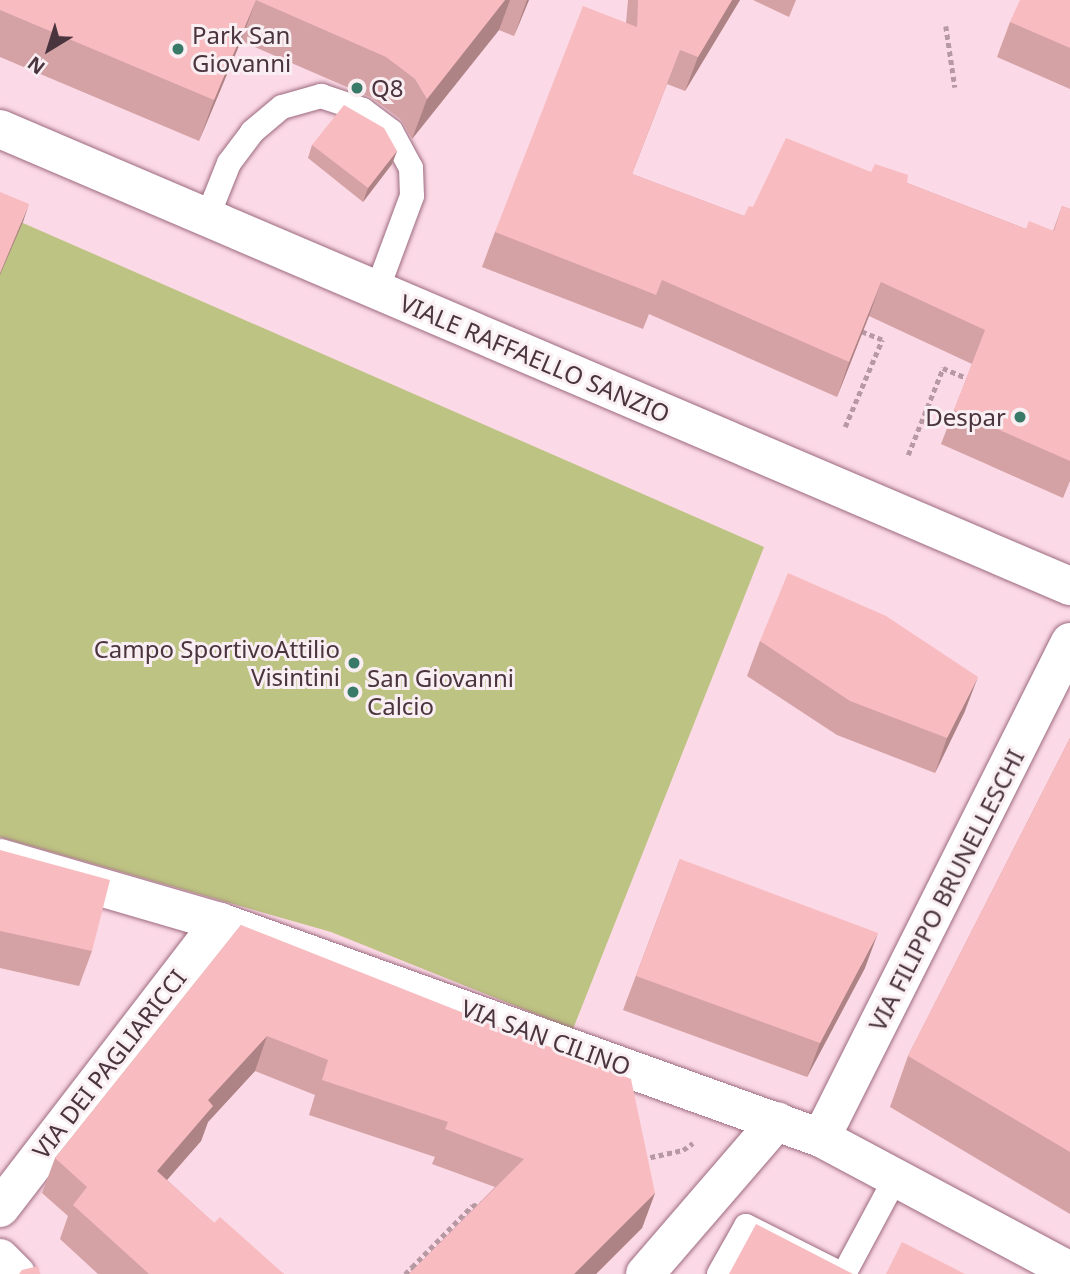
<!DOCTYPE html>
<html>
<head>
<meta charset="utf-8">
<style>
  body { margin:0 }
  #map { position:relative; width:1070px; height:1274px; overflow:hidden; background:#fcd9e6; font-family:"Noto Sans",sans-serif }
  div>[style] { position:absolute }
  .green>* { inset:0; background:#bdc383 }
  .path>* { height:4.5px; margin-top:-2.25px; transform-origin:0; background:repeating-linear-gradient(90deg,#b799a4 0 5px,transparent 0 8.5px) }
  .roads { filter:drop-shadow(0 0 2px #9c6a7f) drop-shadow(0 0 2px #9c6a7f) }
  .lane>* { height:24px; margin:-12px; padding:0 12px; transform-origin:12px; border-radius:12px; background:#fff }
  .street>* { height:38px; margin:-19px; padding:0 19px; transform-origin:19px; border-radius:19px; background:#fff }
  .wall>* { inset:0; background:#d4a1a5 }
  .shaded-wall>* { inset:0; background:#ad8386 }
  .building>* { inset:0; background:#f7bbc0 }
  .dots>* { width:19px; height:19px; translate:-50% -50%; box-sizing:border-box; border:4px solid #f9eef2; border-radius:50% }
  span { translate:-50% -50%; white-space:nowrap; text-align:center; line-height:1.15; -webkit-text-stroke:6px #f9eef2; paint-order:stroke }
  .poi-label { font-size:24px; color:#4a343d }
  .left { translate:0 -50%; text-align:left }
  .right { translate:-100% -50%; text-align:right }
  .street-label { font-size:24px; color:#4a343d }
  .north { position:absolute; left:14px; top:14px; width:70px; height:70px; -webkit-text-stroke:5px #f9eef2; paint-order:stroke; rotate:218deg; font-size:19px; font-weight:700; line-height:28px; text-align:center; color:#4a343d }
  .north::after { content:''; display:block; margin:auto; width:24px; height:32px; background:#4a343d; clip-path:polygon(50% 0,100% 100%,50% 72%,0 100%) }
</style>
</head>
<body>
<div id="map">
  <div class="green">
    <div style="clip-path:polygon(0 213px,764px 547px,573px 1029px,331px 932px,0 837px)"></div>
  </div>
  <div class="path">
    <div style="left:946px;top:26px;width:62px;rotate:81.6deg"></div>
    <div style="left:845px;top:427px;width:95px;rotate:-67deg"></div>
    <div style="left:882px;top:340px;width:22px;rotate:-158deg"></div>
    <div style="left:908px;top:455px;width:94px;rotate:-68.1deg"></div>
    <div style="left:943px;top:368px;width:26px;rotate:23deg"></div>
    <div style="left:642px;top:1159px;width:42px;rotate:-12.4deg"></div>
    <div style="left:683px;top:1150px;width:12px;rotate:-35deg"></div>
    <div style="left:412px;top:1267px;width:86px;rotate:-45.5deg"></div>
    <div style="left:472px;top:1206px;width:11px;rotate:-15deg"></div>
    <div style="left:405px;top:1274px;width:10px;rotate:-45deg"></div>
    <div style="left:412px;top:1267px;width:10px;rotate:45deg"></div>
  </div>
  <div class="roads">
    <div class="lane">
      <div style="left:207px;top:218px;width:59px;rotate:-68.2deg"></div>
      <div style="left:229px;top:163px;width:39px;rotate:-53deg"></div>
      <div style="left:252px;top:132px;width:39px;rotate:-40deg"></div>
      <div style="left:282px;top:107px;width:41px;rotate:-15.8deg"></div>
      <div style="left:321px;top:96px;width:44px;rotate:18.4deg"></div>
      <div style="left:363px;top:110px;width:35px;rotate:37deg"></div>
      <div style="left:391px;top:131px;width:42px;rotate:61.6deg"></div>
      <div style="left:411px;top:168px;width:28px;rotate:88deg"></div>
      <div style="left:412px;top:196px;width:100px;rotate:110.4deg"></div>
      <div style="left:719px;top:1274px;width:55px;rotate:-60.6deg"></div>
      <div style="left:746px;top:1226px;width:106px;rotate:26.8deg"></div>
      <div style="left:844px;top:1274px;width:108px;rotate:-61.8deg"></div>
    </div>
    <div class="street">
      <div style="left:0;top:129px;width:1164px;rotate:23.13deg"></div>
      <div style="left:0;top:858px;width:229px;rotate:16.2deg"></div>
      <div style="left:220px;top:922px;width:639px;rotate:19.77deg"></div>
      <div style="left:821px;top:1138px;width:282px;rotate:28.1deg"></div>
      <div style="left:821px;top:1138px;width:555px;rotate:-63.34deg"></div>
      <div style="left:0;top:1208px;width:361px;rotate:-52.4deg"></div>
      <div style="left:0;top:1258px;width:23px;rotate:45deg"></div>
      <div style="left:645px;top:1274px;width:202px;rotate:-49.2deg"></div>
    </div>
  </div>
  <div class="wall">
    <div style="clip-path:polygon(0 0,529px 0,514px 36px,499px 30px,412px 139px,400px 119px,372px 98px,241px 41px,199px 141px,0 57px)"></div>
    <div style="clip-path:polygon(628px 0,740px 0,685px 91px,667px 84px,632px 174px,744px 216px,753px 207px,871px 172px,907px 183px,1026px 229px,1053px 231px,1062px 206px,1070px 209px,1070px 481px,1063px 498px,941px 444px,972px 364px,869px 316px,837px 397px,649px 314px,643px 329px,482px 267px,495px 232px,626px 23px)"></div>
    <div style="clip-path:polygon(753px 0,796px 0,789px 17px)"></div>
    <div style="clip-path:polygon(1070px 0,1070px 89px,997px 57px,1010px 22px)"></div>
    <div style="clip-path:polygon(312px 145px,397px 151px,392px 164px,363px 202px,308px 158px)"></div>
    <div style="clip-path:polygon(760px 641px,965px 711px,935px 773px,837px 735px,747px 676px)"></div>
    <div style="clip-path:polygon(1070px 738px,1070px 1214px,890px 1107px,908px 1056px)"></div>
    <div style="clip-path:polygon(0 850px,92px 951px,79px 986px,0 968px)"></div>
    <div style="clip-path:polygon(680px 859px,865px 968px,807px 1077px,623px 1010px)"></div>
    <div style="clip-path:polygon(241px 925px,655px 1193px,642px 1228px,596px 1274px,409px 1274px,495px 1187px,432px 1164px,435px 1157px,309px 1115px,315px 1095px,255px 1071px,208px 1122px,201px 1141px,167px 1180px,214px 1223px,284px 1274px,98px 1274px,60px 1239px,68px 1216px,42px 1193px,55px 1158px)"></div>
  </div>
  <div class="shaded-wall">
    <div style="clip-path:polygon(256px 0,241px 41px,199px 141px,214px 100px)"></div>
    <div style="clip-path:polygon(505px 0,510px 0,499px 30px,412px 139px,427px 99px)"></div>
    <div style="clip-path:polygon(527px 0,529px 0,514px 36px)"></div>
    <div style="clip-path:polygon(732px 0,740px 0,685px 91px,698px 57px)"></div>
    <div style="clip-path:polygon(397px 151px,392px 164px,363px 202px,368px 188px)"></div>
    <div style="clip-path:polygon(29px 204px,23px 222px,0 275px,0 273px)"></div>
    <div style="clip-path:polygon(881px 282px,869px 316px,837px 397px,849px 362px)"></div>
    <div style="clip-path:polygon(978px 677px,965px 711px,935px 773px,947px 738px)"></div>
    <div style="clip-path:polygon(878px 933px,865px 968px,807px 1077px,820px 1043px)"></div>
    <div style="clip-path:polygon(267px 1036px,255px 1071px,208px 1122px,201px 1141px,145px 1205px,157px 1171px,208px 1100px)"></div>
    <div style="clip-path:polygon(655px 1193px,642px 1228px,596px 1274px,574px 1274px)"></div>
  </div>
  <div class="building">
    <div style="clip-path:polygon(0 0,505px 0,427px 99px,415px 79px,386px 57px,256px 0,214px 100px,0 10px)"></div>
    <div style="clip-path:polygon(638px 0,732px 0,698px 57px,680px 50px,632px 174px,744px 216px,749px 206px,753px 207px,786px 138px,871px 172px,875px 164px,908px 175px,907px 183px,1026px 229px,1029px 221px,1054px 231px,1062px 206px,1070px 209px,1070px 461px,954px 410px,985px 330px,881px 282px,849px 362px,662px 280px,656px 295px,495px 232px,583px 6px,637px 27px)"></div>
    <div style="clip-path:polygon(1020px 0,1070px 0,1070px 48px,1010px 22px)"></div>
    <div style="clip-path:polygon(344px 105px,384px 128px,397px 151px,368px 188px,312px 145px)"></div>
    <div style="clip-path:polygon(0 192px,29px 204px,0 273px)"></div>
    <div style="clip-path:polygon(788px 573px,886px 616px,978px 677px,947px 738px,850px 701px,760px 641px)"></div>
    <div style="clip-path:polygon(1070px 738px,1070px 1152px,908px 1056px)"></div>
    <div style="clip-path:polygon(0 850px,110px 880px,92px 951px,0 931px)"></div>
    <div style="clip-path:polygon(680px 859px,878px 933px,820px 1043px,636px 976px)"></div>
    <div style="clip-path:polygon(241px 925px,631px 1079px,655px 1193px,574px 1274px,409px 1274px,524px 1159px,445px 1129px,448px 1122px,322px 1080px,328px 1060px,267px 1036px,208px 1100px,213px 1106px,157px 1171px,214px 1223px,220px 1217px,284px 1274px,149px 1274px,73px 1205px,87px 1187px,55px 1158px)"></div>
    <div style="clip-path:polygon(756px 1224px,853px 1274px,729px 1274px)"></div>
    <div style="clip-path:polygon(902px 1242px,965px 1274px,886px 1274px)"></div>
    <div style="clip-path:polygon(38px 1266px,40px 1274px,19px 1274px,22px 1270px)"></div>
  </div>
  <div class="dots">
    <div style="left:178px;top:49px;background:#397967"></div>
    <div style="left:357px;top:88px;background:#397967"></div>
    <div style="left:1020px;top:417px;background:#397967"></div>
    <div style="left:354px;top:663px;background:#397967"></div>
    <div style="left:353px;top:692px;background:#397967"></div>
  </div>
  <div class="poi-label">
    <span class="left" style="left:192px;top:49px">Park San<br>Giovanni</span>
    <span class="left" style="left:371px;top:88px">Q8</span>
    <span class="right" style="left:1006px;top:417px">Despar</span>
    <span class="right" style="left:340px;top:663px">Campo SportivoAttilio<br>Visintini</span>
    <span class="left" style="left:367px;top:692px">San Giovanni<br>Calcio</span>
  </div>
  <div class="street-label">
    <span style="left:535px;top:358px;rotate:23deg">VIALE RAFFAELLO SANZIO</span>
    <span style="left:946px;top:890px;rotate:-63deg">VIA FILIPPO BRUNELLESCHI</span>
    <span style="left:546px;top:1037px;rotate:20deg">VIA SAN CILINO</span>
    <span style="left:109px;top:1064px;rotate:-52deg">VIA DEI PAGLIARICCI</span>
  </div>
  <div class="north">N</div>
</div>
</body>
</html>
